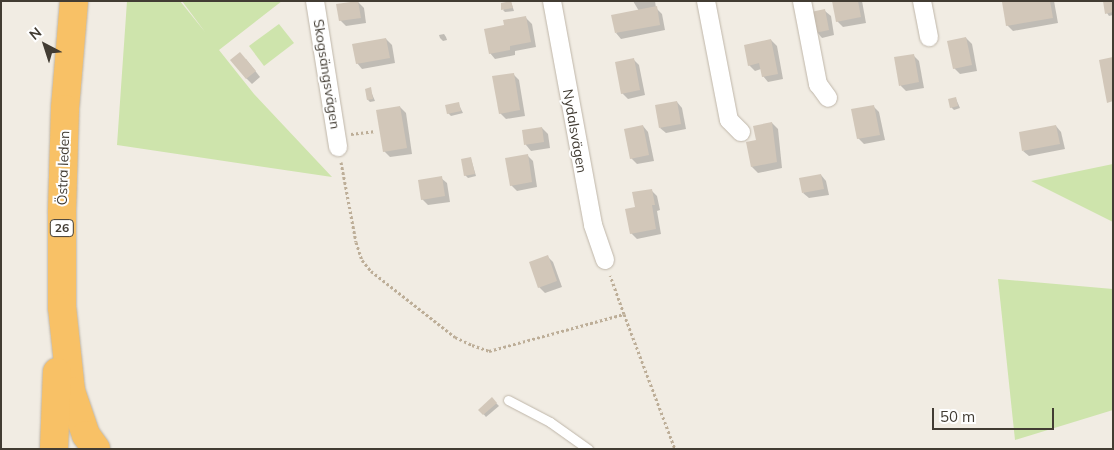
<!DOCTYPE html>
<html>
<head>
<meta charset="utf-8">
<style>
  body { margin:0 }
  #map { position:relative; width:1114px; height:450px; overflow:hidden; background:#f1ece3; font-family:Mulish,sans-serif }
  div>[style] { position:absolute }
  .green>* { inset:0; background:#cee4ac }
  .shadow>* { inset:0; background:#0003 }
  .building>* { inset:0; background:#d2c7b9 }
  .path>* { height:3px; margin-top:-1.5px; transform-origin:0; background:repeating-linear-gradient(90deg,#bdae98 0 2.5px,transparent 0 5px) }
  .roads { filter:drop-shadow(0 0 1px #bfb6a9) drop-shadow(0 0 1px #bfb6a9) }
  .lane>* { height:9px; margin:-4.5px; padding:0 4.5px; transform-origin:4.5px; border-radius:4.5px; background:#fff }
  .street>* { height:18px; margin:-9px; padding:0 9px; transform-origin:9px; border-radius:9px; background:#fff }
  .highway>* { height:28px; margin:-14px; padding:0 14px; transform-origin:14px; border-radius:14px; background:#f8c166 }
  span { translate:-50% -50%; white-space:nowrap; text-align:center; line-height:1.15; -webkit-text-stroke:4px #fff; paint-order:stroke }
  .shield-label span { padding:1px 4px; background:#fff; border:1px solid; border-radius:4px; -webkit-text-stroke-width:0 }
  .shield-label { font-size:12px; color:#423c33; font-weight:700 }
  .street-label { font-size:14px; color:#423c33 }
  .frame { position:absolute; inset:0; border:2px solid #423c33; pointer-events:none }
  .north { position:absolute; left:20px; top:20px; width:50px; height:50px; -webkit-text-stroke:4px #fff; paint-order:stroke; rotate:320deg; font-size:14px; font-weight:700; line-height:20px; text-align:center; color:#423c33 }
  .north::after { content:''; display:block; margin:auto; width:18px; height:22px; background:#423c33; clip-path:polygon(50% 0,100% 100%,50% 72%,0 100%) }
  .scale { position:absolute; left:932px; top:408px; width:122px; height:22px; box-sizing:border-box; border:2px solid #423c33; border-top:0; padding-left:6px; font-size:15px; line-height:18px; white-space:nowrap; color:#423c33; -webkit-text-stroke:4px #fff; paint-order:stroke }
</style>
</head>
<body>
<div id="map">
  <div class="green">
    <div style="clip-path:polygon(127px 1px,180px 1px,205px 32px,182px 1px,282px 1px,219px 50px,254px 94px,332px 177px,117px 145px)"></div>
    <div style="clip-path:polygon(279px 24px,294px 43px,264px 66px,249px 46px)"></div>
    <div style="clip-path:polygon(1113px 164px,1113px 222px,1031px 181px)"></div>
    <div style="clip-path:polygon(998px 279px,1113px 289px,1113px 410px,1015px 440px)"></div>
  </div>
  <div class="shadow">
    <div style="clip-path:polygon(633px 1px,655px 1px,656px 8px,662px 14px,665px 30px,621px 39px,616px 33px,639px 11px)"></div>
    <div style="clip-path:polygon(833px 1px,862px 1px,866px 23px,843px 27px,837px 21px)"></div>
    <div style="clip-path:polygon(1011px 1px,1054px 1px,1058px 23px,1013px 31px,1007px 25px,1003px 3px)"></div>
    <div style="clip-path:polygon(1104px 1px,1113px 1px,1113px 15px,1109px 16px,1107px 13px)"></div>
    <div style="clip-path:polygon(358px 2px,364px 8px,366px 23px,346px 26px,340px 20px)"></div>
    <div style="clip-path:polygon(511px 2px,514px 11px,505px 12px,503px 10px)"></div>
    <div style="clip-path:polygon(825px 11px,831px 16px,834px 35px,822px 38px,817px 32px)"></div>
    <div style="clip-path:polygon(526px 18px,532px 24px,536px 47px,515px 51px,515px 55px,495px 59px,490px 53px,505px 26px)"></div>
    <div style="clip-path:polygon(444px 34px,446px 37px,447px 40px,443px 41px,440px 38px,439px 35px)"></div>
    <div style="clip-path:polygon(966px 38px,972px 44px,977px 71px,960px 74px,954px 68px)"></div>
    <div style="clip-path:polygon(386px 39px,392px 45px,395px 63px,362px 69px,357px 63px)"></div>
    <div style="clip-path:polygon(771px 40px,777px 46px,783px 79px,768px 82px,763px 76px,761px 69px,755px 71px,749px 65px)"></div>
    <div style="clip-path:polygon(913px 55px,919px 61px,924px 88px,906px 91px,901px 86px,895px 58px)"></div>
    <div style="clip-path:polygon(246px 59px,260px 77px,252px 84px,246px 78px)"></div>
    <div style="clip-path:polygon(634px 60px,639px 65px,645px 95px,628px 99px,622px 93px)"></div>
    <div style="clip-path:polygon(513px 74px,519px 80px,525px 116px,506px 119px,500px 113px)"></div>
    <div style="clip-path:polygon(370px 89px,375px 101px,370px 102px,368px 100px)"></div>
    <div style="clip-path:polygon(956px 99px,960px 108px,954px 110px,951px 107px)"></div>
    <div style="clip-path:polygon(677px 102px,682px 108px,686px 129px,666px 133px,660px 128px)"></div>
    <div style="clip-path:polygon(458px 103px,463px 113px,451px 116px,448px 113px)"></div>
    <div style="clip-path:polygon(873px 106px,879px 112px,885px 140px,864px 144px,858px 138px)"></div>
    <div style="clip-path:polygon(400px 107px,406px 113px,412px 154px,390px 157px,384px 151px)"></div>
    <div style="clip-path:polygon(772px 123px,778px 129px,782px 168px,758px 173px,752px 167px,757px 141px)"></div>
    <div style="clip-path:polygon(643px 126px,648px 132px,654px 161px,637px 164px,631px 158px)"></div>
    <div style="clip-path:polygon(1056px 126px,1061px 132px,1065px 149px,1029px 156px,1023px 151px)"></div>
    <div style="clip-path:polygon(542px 128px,548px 134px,550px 148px,531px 151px,526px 145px,523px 131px)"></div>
    <div style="clip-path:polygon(527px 155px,533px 161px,537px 187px,517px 191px,511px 185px)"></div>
    <div style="clip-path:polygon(471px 159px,476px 176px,468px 178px,465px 175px)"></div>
    <div style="clip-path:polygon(821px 175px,826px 181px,829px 195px,809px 198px,803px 193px)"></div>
    <div style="clip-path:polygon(441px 178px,447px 183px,450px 202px,428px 205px,422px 199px)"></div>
    <div style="clip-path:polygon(651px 190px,657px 196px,660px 210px,657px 211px,661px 234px,637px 239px,631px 233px,636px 208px)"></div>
    <div style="clip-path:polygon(548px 257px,553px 262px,562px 287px,545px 293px,539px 287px)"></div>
    <div style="clip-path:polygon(492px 399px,499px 406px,486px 417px,480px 410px)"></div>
  </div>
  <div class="building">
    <div style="clip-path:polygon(358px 1px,361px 18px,339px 21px,336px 4px)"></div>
    <div style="clip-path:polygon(511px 1px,513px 8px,501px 10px,501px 3px)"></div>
    <div style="clip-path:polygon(832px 1px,858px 1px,861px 17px,836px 22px)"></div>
    <div style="clip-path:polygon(1050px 1px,1053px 18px,1006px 26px,1002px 2px)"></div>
    <div style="clip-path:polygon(1103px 1px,1112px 1px,1113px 12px,1105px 14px)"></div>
    <div style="clip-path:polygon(657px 6px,660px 25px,615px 33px,611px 15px)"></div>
    <div style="clip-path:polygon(825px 9px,829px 30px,815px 33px,811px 12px)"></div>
    <div style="clip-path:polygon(526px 16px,531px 42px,510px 46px,510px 50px,489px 54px,484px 29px,504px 25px,503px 20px)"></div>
    <div style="clip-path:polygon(966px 37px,972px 65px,953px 69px,947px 41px)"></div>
    <div style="clip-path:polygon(386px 38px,390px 58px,356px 64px,352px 44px)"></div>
    <div style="clip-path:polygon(771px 39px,778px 74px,762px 77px,759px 63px,748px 66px,744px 45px)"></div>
    <div style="clip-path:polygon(240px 52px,256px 71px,246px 79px,230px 60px)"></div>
    <div style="clip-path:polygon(914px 54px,919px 82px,899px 86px,894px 57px)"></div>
    <div style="clip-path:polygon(1113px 57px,1113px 101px,1107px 103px,1099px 60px)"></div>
    <div style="clip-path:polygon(634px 58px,640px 90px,621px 94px,615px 62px)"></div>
    <div style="clip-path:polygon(514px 73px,520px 110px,499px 114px,492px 76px)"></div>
    <div style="clip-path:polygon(371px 87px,373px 99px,367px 100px,365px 89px)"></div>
    <div style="clip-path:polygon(956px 97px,958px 106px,950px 108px,948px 99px)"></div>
    <div style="clip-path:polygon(677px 101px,681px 124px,659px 128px,655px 105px)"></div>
    <div style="clip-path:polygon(459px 102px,461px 111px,447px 114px,445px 105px)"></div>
    <div style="clip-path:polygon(874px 105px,880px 135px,857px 139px,851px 109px)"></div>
    <div style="clip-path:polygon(400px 106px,407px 148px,383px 152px,376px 110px)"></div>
    <div style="clip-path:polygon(772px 122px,777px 162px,751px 167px,746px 142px,756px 140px,753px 126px)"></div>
    <div style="clip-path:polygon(643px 125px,649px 155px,630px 159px,624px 129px)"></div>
    <div style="clip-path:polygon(1056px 125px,1060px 144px,1022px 151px,1019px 132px)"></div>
    <div style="clip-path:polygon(542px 127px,544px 142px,524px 145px,522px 130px)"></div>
    <div style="clip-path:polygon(528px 154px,532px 182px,510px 186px,505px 158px)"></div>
    <div style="clip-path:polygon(471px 157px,475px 174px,464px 176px,461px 159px)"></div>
    <div style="clip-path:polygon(821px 174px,824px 189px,802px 193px,799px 178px)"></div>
    <div style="clip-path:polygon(442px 176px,445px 196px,421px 200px,418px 180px)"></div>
    <div style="clip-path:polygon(652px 189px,655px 205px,652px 205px,656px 229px,630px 234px,625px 209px,635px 207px,632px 192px)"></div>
    <div style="clip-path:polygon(548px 255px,557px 281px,538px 288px,529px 262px)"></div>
    <div style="clip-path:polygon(492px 397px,497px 403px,483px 415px,478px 410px)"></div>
  </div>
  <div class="path">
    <div style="left:351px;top:134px;width:25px;rotate:-7deg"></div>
    <div style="left:341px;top:162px;width:81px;rotate:79.4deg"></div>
    <div style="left:356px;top:242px;width:19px;rotate:72deg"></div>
    <div style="left:362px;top:260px;width:14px;rotate:51deg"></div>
    <div style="left:371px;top:271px;width:107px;rotate:38.2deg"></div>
    <div style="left:455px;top:337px;width:19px;rotate:25deg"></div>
    <div style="left:472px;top:345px;width:18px;rotate:19deg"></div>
    <div style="left:489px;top:351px;width:140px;rotate:-15.3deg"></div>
    <div style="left:624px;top:314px;width:41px;rotate:-109.7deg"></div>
    <div style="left:624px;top:314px;width:144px;rotate:69.3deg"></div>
  </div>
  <div class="roads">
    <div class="lane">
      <div style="left:508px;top:400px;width:47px;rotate:27.6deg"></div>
      <div style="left:550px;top:422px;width:47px;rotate:35.4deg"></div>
    </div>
    <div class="street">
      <div style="left:315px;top:1px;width:148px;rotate:81deg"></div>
      <div style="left:552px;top:1px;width:228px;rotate:79.6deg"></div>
      <div style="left:593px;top:225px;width:37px;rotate:71deg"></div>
      <div style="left:706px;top:1px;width:121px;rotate:79.1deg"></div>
      <div style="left:729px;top:120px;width:17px;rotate:45deg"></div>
      <div style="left:802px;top:1px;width:85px;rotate:79.1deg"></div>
      <div style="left:818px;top:84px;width:17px;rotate:54deg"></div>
      <div style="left:922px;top:1px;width:37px;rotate:79deg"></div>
    </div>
    <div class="highway">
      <div style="left:74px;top:1px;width:108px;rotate:94.8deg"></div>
      <div style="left:65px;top:109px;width:104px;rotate:91.7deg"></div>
      <div style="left:62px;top:213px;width:94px;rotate:90deg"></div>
      <div style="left:62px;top:307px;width:84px;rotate:83.9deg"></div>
      <div style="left:71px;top:391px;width:46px;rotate:71.2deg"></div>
      <div style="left:86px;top:435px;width:17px;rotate:54deg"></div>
      <div style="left:54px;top:449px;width:77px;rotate:-87.8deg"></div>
    </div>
  </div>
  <div class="shield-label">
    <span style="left:62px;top:228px">26</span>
  </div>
  <div class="street-label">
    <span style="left:327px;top:74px;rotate:81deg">Skogsängsvägen</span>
    <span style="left:575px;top:131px;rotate:80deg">Nydalsvägen</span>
    <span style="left:63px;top:168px;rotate:-88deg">Östra leden</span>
  </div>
  <div class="frame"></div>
  <div class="north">N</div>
  <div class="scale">50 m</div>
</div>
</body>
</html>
